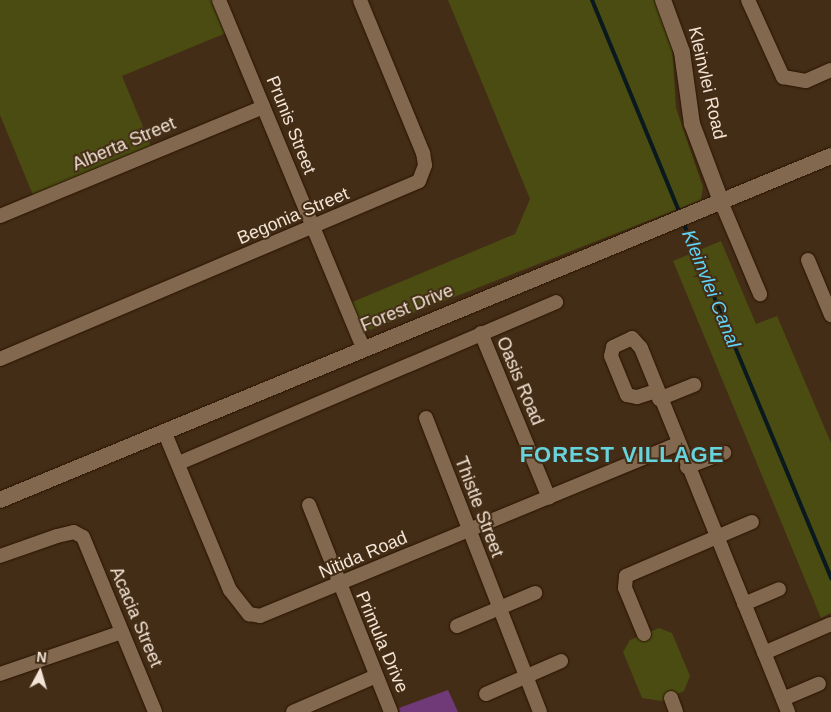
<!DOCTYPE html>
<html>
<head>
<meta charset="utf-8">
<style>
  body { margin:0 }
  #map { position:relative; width:831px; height:712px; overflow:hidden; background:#442d16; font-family:Arial,sans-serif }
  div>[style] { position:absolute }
  .green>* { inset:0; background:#4a4c12 }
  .stream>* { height:4px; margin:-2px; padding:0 2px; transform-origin:2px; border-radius:2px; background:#09191e }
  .building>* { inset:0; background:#703a79 }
  .roads { filter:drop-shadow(0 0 1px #2a1400) drop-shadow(0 0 1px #2a1400) }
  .minor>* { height:14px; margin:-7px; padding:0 7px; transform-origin:7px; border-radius:7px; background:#82684f }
  .tertiary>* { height:16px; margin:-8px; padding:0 8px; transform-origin:8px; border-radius:8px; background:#82684f }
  span { translate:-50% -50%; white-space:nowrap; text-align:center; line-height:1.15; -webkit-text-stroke:4px #442d16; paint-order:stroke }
  .street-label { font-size:18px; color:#f3e4d6 }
  .water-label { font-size:19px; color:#5fd5fa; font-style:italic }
  .district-label { font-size:22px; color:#67d3dd; font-weight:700; letter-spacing:1px }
  .north { position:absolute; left:15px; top:647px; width:50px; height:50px; -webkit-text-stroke:4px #442d16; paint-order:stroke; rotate:6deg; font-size:14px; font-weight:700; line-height:20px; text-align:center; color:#f3e4d6 }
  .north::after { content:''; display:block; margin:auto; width:18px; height:22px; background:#f3e4d6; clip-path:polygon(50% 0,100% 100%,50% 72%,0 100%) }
</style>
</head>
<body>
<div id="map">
  <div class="green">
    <div style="clip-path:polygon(0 0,213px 0,226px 33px,122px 76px,151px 146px,33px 195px,0 115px)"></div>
    <div style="clip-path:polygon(448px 0,656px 0,672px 46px,676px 108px,703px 187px,701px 200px,370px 330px,359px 323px,350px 303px,515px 234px,530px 199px)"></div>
    <div style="clip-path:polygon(721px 241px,756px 324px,777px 316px,831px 443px,831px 613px,821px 618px,673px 261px)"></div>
    <div style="clip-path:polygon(659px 628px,672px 633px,690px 676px,684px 691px,662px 701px,642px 698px,623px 652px,630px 640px)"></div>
  </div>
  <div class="stream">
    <div style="left:592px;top:0;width:230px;rotate:67.6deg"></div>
    <div style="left:683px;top:222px;width:386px;rotate:67.4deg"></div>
  </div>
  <div class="building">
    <div style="clip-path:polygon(448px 690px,458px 712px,400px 712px,399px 708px)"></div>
  </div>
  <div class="roads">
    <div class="minor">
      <div style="left:219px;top:0;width:377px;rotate:67.5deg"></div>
      <div style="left:748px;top:0;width:85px;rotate:65.6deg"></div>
      <div style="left:783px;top:77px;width:23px;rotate:10deg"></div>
      <div style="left:806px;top:81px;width:27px;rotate:-24deg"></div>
      <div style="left:722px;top:204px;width:98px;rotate:67.1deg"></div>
      <div style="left:0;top:216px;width:285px;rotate:-22.5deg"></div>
      <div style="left:808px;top:260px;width:60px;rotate:67.3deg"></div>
      <div style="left:481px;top:333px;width:178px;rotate:67.6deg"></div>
      <div style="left:0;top:359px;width:455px;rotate:-23deg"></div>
      <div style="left:419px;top:181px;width:17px;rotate:-69deg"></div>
      <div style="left:425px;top:165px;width:12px;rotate:-99deg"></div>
      <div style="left:423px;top:153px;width:165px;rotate:-112.4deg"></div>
      <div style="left:656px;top:391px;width:20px;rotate:162deg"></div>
      <div style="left:637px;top:397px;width:10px;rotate:-169deg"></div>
      <div style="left:627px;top:395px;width:42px;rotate:-112.3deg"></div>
      <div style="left:611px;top:356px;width:9px;rotate:-77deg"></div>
      <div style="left:613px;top:347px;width:21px;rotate:-25deg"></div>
      <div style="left:632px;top:338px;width:13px;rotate:48deg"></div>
      <div style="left:641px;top:348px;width:393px;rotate:68deg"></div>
      <div style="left:659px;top:399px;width:38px;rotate:-22deg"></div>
      <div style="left:426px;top:418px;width:315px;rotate:68.8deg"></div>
      <div style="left:164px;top:431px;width:172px;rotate:67.5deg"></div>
      <div style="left:230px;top:590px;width:31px;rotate:52deg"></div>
      <div style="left:249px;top:614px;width:11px;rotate:10deg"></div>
      <div style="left:260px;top:616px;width:452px;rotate:-22.4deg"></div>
      <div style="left:179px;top:463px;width:410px;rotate:-23.1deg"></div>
      <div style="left:687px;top:467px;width:40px;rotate:-21deg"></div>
      <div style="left:309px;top:505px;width:223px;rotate:68.4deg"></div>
      <div style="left:0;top:556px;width:60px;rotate:-19.3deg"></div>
      <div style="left:57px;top:536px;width:17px;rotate:-13deg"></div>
      <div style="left:74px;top:532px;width:10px;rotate:29deg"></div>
      <div style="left:83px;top:537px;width:189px;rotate:67.6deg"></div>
      <div style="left:744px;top:604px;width:38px;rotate:-23deg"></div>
      <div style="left:457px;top:626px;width:85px;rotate:-22.9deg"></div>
      <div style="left:644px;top:634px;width:50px;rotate:-112.4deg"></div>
      <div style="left:625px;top:588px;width:12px;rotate:-85deg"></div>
      <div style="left:626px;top:576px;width:137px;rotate:-23.2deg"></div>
      <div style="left:764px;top:653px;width:73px;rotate:-23.4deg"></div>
      <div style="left:0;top:674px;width:129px;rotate:-19deg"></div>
      <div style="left:486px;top:694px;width:82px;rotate:-23.7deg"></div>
      <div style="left:671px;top:698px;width:15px;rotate:70deg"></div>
      <div style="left:783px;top:699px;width:39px;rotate:-23deg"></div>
      <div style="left:293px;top:712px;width:90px;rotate:-23.4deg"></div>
    </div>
    <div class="tertiary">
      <div style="left:663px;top:0;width:55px;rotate:69.9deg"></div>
      <div style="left:682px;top:52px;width:73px;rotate:82.1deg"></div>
      <div style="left:692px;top:124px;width:85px;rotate:69.4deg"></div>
      <div style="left:0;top:500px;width:899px;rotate:-22.49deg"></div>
    </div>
  </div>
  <div class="street-label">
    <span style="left:707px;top:83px;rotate:77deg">Kleinvlei Road</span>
    <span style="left:291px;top:125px;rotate:68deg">Prunis Street</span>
    <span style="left:124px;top:144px;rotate:-23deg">Alberta Street</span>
    <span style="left:293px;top:216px;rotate:-23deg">Begonia Street</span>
    <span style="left:407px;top:308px;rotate:-22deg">Forest Drive</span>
    <span style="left:520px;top:381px;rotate:67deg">Oasis Road</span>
    <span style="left:479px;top:507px;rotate:69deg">Thistle Street</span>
    <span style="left:363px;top:555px;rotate:-23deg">Nitida Road</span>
    <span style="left:136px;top:617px;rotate:67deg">Acacia Street</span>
    <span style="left:382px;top:642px;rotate:67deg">Primula Drive</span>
  </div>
  <div class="water-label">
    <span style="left:711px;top:289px;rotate:68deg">Kleinvlei Canal</span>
  </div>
  <div class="district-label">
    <span style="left:622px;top:455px">FOREST VILLAGE</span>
  </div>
  <div class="north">N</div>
</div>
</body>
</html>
